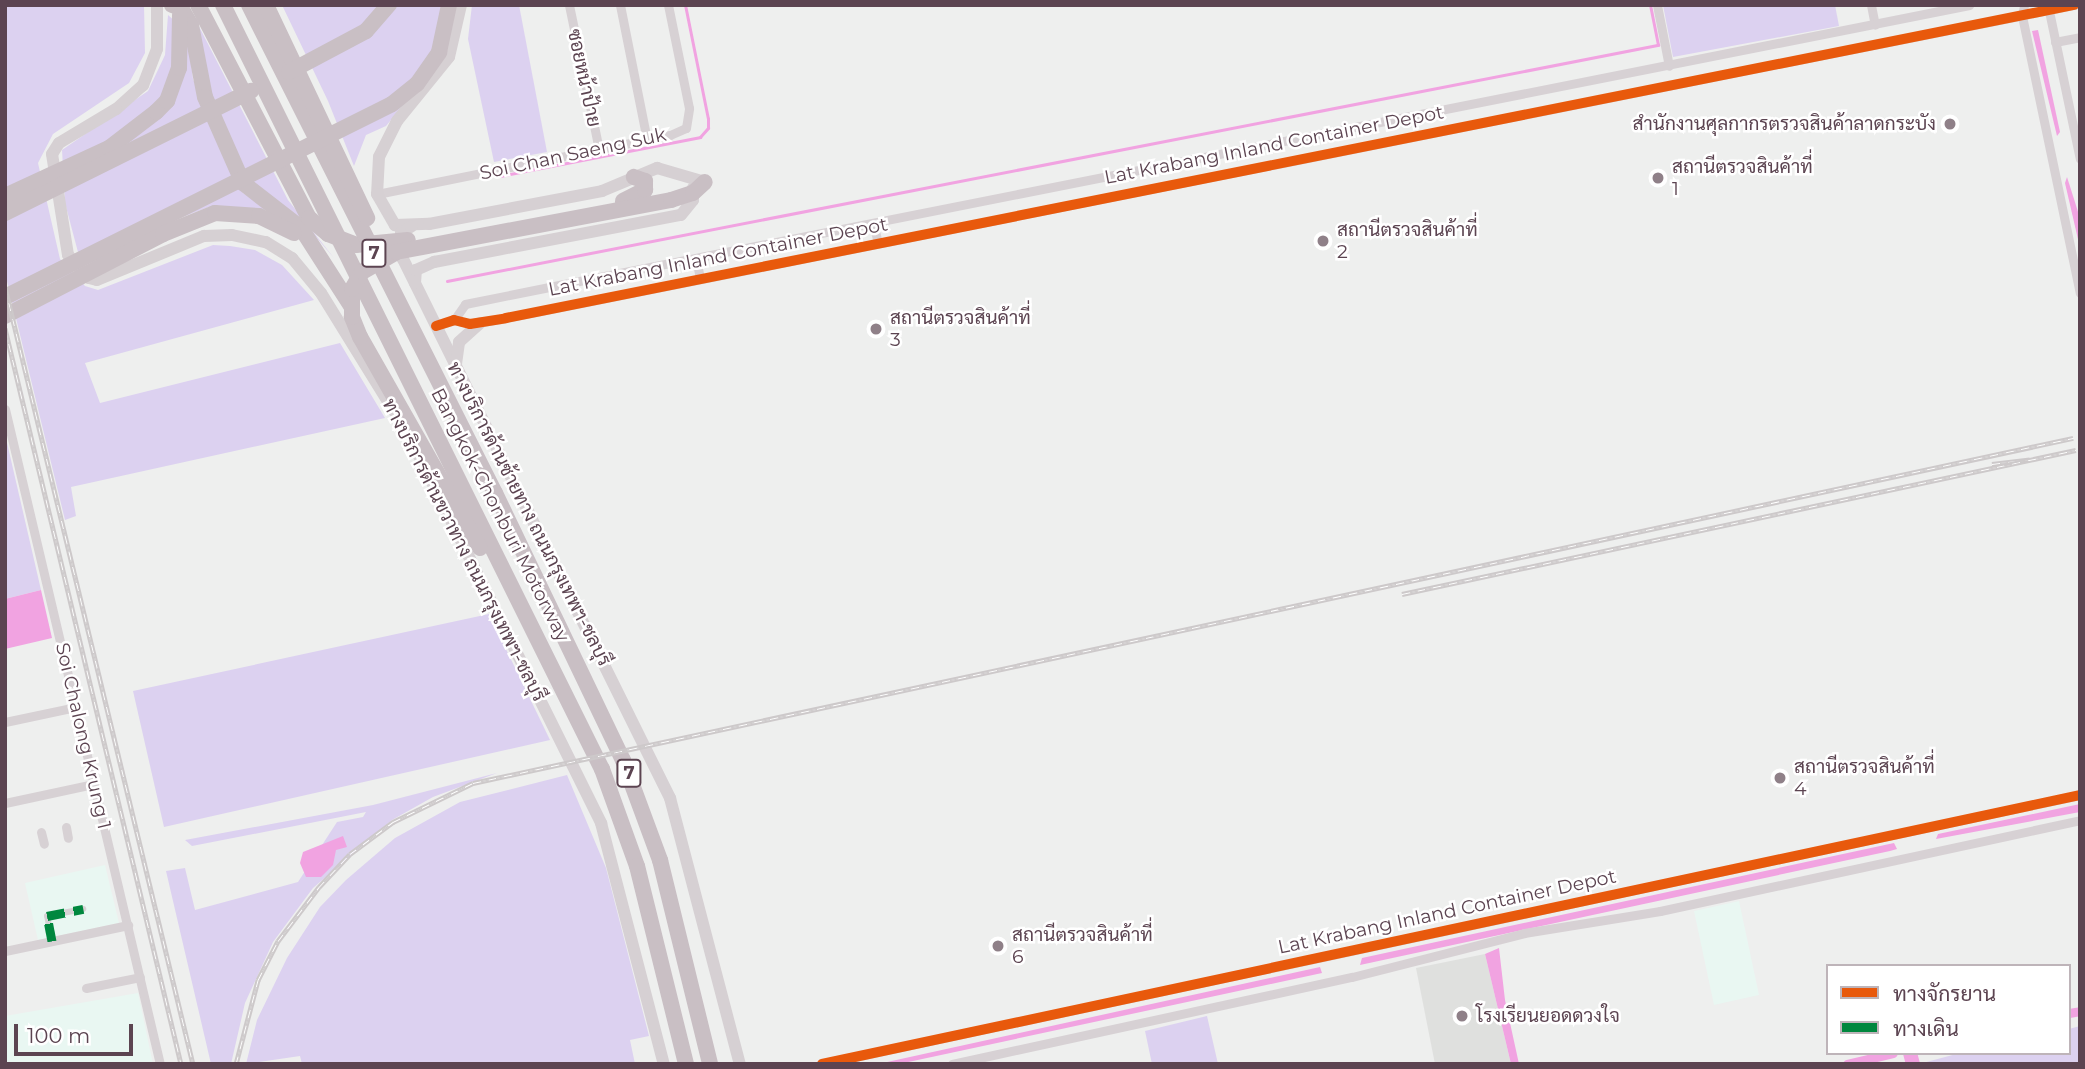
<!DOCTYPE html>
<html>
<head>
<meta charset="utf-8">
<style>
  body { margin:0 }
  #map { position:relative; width:2085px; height:1069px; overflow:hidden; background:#eeefee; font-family:Montserrat,Sarabun,sans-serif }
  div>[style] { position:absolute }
  .commercial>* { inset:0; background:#e9f7f2 }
  .education>* { inset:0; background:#dfe0de }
  .green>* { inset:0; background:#dcd1f0 }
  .water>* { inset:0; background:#f1a3e1 }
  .stream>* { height:2.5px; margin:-1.25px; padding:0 1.25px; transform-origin:1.25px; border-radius:1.25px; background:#f1a3e1 }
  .canal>* { height:9px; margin:-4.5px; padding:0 4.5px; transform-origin:4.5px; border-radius:4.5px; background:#f1a3e1 }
  .river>* { height:14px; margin:-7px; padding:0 7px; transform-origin:7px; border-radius:7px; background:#f1a3e1 }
  .pedestrian>* { height:6px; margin:-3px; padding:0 3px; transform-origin:3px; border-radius:3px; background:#d7d1d4 }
  .minor>* { height:9px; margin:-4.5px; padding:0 4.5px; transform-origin:4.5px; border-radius:4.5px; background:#d7d1d4 }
  .secondary>* { height:12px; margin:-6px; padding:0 6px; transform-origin:6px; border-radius:6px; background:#d6d0d3 }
  .motorway>* { height:16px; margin:-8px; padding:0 8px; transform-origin:8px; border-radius:8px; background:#c9bfc4 }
  .rail>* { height:5px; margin-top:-2.5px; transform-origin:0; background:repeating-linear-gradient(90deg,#fff 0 8px,#cdc9ca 0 16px); box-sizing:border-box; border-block:2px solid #cdc9ca }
  .quiet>* { height:9px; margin-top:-4.5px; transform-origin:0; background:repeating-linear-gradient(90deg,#00873e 0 18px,transparent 0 27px) }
  .cycleway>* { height:10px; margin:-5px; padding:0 5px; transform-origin:5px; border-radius:5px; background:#e8590c }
  .dots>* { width:19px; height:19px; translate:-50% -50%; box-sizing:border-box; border:4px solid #fff; border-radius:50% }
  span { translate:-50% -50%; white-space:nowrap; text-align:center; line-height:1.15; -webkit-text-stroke:5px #fff; paint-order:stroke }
  .shield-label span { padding:2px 5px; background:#fff; border:2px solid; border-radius:5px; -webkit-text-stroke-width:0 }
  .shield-label { font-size:18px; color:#5c4451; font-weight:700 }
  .street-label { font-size:19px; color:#5c4451 }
  .poi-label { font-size:19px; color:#5c4451 }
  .right { translate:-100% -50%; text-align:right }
  .left { translate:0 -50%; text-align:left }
  .frame { position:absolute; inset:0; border:7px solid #5c4451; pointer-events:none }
  .legend { position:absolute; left:1826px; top:964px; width:245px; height:91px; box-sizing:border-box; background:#fff; border:2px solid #beb4b9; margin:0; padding:9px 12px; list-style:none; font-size:21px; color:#5c4451 }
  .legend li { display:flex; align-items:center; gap:14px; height:35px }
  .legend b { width:35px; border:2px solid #beb4b9 }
  .scale { position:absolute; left:14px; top:1024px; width:119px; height:32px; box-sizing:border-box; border:4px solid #5c4451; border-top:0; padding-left:9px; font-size:21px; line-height:24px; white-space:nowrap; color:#5c4451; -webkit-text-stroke:5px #fff; paint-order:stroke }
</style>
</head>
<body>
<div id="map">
  <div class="commercial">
    <div style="clip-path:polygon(105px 865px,119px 923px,38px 940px,25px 883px)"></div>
    <div style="clip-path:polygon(1739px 901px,1759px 995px,1714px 1005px,1694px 911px)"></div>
    <div style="clip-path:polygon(138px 993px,153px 1064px,5px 1064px,5px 1016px)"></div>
  </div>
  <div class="education">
    <div style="clip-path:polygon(1485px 954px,1511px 1064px,1435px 1064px,1416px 968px)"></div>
  </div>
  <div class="green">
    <div style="clip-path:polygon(5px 5px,144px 5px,145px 53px,129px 83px,53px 134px,38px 163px,60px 259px,85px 286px,98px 290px,213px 245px,230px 246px,255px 250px,282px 265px,314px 300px,85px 363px,100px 403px,340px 343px,385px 418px,71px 487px,76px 516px,65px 520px,5px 273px)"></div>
    <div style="clip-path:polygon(188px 5px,288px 200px,334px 258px,309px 229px,252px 183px,209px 95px)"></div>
    <div style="clip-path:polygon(282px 5px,457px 5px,446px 53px,386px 126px,366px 135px,354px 166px,328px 101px)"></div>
    <div style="clip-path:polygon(472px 5px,519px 5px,547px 152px,494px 162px,468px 39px)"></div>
    <div style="clip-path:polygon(1663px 5px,1835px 5px,1839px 26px,1673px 57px)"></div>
    <div style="clip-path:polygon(168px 15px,187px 32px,193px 79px,243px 193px,268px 210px,209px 207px,79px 256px,65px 203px,62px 150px,148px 91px,165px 55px)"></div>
    <div style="clip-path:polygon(5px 434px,41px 590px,5px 599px)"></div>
    <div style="clip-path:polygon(489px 614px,550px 740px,164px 827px,133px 691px)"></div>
    <div style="clip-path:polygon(497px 773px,433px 797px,392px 820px,313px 888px,273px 942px,245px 1003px,231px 1064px,211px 1064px,166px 871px,185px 868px,195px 910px,298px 882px,337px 822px,363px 817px,366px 812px,192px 846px,185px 840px,373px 805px)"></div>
    <div style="clip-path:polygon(567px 775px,606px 868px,649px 1036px,630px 1040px,635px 1064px,302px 1064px,300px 1056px,246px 1064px,257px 1020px,287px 958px,320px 907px,346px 880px,395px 838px,460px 802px)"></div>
    <div style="clip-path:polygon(1207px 1016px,1218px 1064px,1152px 1064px,1145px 1031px)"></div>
    <div style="clip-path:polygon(2080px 1026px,2080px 1064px,1919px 1064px,1960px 1053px,2069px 1053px,2069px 1029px)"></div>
  </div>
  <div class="water">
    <div style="clip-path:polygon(2038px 30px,2060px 132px,2057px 136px,2032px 31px)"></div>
    <div style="clip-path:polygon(2067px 177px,2080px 218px,2080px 248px,2065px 183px)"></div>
    <div style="clip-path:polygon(41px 590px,52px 638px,5px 649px,5px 599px)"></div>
    <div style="clip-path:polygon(2080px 804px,2080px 812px,1936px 839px,1938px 834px)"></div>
    <div style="clip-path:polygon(343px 836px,347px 847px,336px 850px,333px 865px,321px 877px,306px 877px,300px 863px,303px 852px)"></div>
    <div style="clip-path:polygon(1894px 843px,1897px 849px,1890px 851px,1360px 965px,1362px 958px)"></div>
    <div style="clip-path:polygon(1499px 948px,1505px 1000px,1519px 1064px,1511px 1064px,1485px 954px)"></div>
    <div style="clip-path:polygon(1320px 967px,1322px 973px,899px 1064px,878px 1064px)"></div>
  </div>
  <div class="stream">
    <div style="left:500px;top:176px;width:204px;rotate:-11deg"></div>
    <div style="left:700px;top:137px;width:12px;rotate:-48deg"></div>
    <div style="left:708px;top:128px;width:9px;rotate:-90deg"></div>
    <div style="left:708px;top:119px;width:116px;rotate:-101.4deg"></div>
    <div style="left:447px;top:281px;width:1234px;rotate:-11.03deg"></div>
    <div style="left:1658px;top:45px;width:41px;rotate:-101.3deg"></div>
  </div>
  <div class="canal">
    <div style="left:2069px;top:1013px;width:11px;rotate:-10deg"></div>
    <div style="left:1847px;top:1064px;width:47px;rotate:-13.4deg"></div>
  </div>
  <div class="river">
    <div style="left:1910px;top:1053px;width:11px;rotate:75deg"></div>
  </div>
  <div class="pedestrian">
    <div style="left:52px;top:941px;width:25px;rotate:-101deg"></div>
    <div style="left:47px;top:916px;width:37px;rotate:-11deg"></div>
  </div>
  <div class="minor">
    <div style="left:569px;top:5px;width:148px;rotate:78.3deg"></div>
    <div style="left:620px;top:5px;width:138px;rotate:78.7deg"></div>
    <div style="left:1657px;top:5px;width:62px;rotate:78.9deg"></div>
    <div style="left:1871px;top:5px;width:20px;rotate:79deg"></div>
    <div style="left:2024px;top:5px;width:11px;rotate:100deg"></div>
    <div style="left:2022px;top:16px;width:283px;rotate:78.2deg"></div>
    <div style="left:2042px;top:5px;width:9px;rotate:41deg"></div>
    <div style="left:2049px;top:11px;width:151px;rotate:78.2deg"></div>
    <div style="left:2055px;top:42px;width:25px;rotate:-11deg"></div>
    <div style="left:377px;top:194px;width:299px;rotate:-11.4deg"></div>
    <div style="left:670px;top:135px;width:17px;rotate:-24deg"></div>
    <div style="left:686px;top:128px;width:20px;rotate:-81deg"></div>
    <div style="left:689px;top:108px;width:105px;rotate:-101.5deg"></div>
    <div style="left:873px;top:223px;width:21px;rotate:76deg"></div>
    <div style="left:696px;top:258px;width:20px;rotate:79deg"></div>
    <div style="left:454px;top:320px;width:19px;rotate:-55deg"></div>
    <div style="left:465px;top:304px;width:86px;rotate:-11.4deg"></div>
    <div style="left:549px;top:287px;width:1448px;rotate:-11.23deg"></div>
    <div style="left:436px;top:326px;width:19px;rotate:-18deg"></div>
    <div style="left:454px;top:320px;width:16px;rotate:14deg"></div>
    <div style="left:470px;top:324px;width:36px;rotate:-9deg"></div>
    <div style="left:506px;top:318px;width:1599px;rotate:-11.29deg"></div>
    <div style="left:5px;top:409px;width:673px;rotate:76.69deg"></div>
    <div style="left:5px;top:722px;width:73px;rotate:-11.9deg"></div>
    <div style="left:5px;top:803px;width:91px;rotate:-12.1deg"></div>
    <div style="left:66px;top:827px;width:11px;rotate:80deg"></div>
    <div style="left:41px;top:832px;width:12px;rotate:76deg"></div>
    <div style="left:5px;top:951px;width:126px;rotate:-11.9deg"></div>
    <div style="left:86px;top:988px;width:55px;rotate:-11.5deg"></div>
    <div style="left:822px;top:1064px;width:1286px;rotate:-12.07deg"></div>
    <div style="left:952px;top:1064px;width:409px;rotate:-12.3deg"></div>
    <div style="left:1352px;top:977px;width:178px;rotate:-14.3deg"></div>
    <div style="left:1524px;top:933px;width:138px;rotate:-9.2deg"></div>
    <div style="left:1660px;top:911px;width:430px;rotate:-12.2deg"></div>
  </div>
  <div class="secondary">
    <div style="left:157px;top:5px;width:44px;rotate:90deg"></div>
    <div style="left:157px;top:49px;width:39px;rotate:111deg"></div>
    <div style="left:143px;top:85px;width:36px;rotate:138deg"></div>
    <div style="left:116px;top:109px;width:66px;rotate:149.2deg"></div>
    <div style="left:59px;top:143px;width:13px;rotate:122deg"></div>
    <div style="left:52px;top:154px;width:102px;rotate:81deg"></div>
    <div style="left:68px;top:255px;width:31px;rotate:48deg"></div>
    <div style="left:89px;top:278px;width:8px;rotate:14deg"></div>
    <div style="left:97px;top:280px;width:116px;rotate:-22.4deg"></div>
    <div style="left:204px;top:236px;width:28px;rotate:-2deg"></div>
    <div style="left:232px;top:235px;width:35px;rotate:12deg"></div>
    <div style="left:266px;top:242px;width:31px;rotate:32deg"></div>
    <div style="left:292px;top:258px;width:45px;rotate:50.4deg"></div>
    <div style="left:321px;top:293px;width:139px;rotate:58.3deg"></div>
    <div style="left:461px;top:5px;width:53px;rotate:103deg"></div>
    <div style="left:449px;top:57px;width:82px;rotate:129.1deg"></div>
    <div style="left:397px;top:121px;width:40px;rotate:116.6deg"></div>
    <div style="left:379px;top:157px;width:37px;rotate:93deg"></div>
    <div style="left:377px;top:194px;width:36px;rotate:60deg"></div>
    <div style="left:395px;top:225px;width:34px;rotate:-2deg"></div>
    <div style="left:429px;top:224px;width:176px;rotate:-10.8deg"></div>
    <div style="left:602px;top:191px;width:60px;rotate:-22.7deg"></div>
    <div style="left:657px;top:168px;width:50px;rotate:16.3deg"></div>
    <div style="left:412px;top:226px;width:13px;rotate:148deg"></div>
    <div style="left:401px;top:233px;width:26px;rotate:86deg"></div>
    <div style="left:403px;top:259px;width:602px;rotate:63.65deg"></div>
    <div style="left:670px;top:798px;width:275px;rotate:75.3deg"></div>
    <div style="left:415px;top:283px;width:13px;rotate:-86deg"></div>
    <div style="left:416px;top:270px;width:20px;rotate:-24deg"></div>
    <div style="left:434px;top:262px;width:251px;rotate:-10.8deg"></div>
    <div style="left:681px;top:215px;width:19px;rotate:-51deg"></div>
    <div style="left:693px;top:200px;width:12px;rotate:-90deg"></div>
    <div style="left:456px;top:364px;width:22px;rotate:-82deg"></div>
    <div style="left:459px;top:342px;width:28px;rotate:-42deg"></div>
    <div style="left:415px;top:448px;width:419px;rotate:63.6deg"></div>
    <div style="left:601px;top:823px;width:249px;rotate:75.4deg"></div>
  </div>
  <div class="motorway">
    <div style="left:172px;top:5px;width:9px;rotate:18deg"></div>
    <div style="left:181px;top:8px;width:20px;rotate:60deg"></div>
    <div style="left:191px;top:25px;width:73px;rotate:79deg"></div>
    <div style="left:205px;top:97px;width:94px;rotate:66.2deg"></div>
    <div style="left:243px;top:183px;width:73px;rotate:37.8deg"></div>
    <div style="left:301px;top:228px;width:93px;rotate:57.3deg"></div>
    <div style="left:198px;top:5px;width:240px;rotate:62.5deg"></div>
    <div style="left:309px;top:218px;width:25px;rotate:40deg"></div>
    <div style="left:328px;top:234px;width:30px;rotate:21deg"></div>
    <div style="left:356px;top:245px;width:52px;rotate:-5.5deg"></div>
    <div style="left:223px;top:5px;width:853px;rotate:63.62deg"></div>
    <div style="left:602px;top:769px;width:103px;rotate:70.2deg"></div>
    <div style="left:637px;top:866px;width:204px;rotate:76.1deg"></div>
    <div style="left:249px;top:5px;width:546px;rotate:63.25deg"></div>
    <div style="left:495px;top:493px;width:296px;rotate:64.4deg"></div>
    <div style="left:623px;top:760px;width:107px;rotate:69.7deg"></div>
    <div style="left:660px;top:860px;width:210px;rotate:76.2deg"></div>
    <div style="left:266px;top:5px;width:236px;rotate:64.6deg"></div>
    <div style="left:289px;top:72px;width:87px;rotate:-28deg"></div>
    <div style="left:366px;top:31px;width:35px;rotate:-49deg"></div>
    <div style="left:5px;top:196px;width:115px;rotate:-24.8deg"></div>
    <div style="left:109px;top:148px;width:59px;rotate:-37.5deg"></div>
    <div style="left:156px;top:112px;width:16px;rotate:-45deg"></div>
    <div style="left:167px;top:101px;width:35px;rotate:-70deg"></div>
    <div style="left:179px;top:68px;width:53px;rotate:-88.9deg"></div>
    <div style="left:623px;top:201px;width:25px;rotate:-27deg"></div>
    <div style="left:645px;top:190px;width:9px;rotate:-90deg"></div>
    <div style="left:645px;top:181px;width:12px;rotate:-160deg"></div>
    <div style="left:5px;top:213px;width:275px;rotate:-26.4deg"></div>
    <div style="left:5px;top:297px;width:432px;rotate:-26.5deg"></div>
    <div style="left:392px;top:104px;width:32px;rotate:-39deg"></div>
    <div style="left:417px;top:84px;width:39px;rotate:-55deg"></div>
    <div style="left:439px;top:52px;width:48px;rotate:-78deg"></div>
    <div style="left:5px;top:316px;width:178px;rotate:-27.4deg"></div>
    <div style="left:163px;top:234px;width:56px;rotate:-22deg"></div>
    <div style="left:215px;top:213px;width:44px;rotate:3.9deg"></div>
    <div style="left:259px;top:216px;width:39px;rotate:26deg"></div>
    <div style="left:480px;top:548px;width:243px;rotate:-119.6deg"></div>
    <div style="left:360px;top:337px;width:22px;rotate:-112deg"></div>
    <div style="left:352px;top:317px;width:28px;rotate:-90deg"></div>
    <div style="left:352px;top:289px;width:20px;rotate:-60deg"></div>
    <div style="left:362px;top:272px;width:39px;rotate:-30deg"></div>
    <div style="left:396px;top:252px;width:280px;rotate:-10.7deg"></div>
    <div style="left:671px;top:200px;width:23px;rotate:-18deg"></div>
    <div style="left:693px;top:193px;width:16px;rotate:-43deg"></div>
  </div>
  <div class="rail">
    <div style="left:5px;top:287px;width:799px;rotate:76.4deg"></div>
    <div style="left:5px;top:328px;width:757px;rotate:76.55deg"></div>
    <div style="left:1992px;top:464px;width:38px;rotate:-7deg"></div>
    <div style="left:1402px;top:594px;width:689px;rotate:-12.06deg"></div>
    <div style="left:236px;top:1064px;width:87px;rotate:-75.3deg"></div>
    <div style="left:258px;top:980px;width:44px;rotate:-62.9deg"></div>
    <div style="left:278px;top:941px;width:68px;rotate:-52.8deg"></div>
    <div style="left:319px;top:887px;width:45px;rotate:-46.8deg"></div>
    <div style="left:350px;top:854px;width:54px;rotate:-36.7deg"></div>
    <div style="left:393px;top:822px;width:89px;rotate:-26deg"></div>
    <div style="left:473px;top:783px;width:1637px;rotate:-12.17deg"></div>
  </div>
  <div class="quiet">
    <div style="left:52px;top:941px;width:25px;rotate:-101deg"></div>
    <div style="left:47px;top:916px;width:37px;rotate:-11deg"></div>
  </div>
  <div class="cycleway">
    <div style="left:436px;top:326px;width:19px;rotate:-18deg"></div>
    <div style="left:454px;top:320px;width:16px;rotate:14deg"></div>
    <div style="left:470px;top:324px;width:36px;rotate:-9deg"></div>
    <div style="left:506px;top:318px;width:1599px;rotate:-11.29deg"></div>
    <div style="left:822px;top:1064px;width:1286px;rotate:-12.07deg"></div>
  </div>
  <div class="dots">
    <div style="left:1950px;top:124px;background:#8f8088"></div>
    <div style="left:1658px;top:178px;background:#8f8088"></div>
    <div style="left:1323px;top:241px;background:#8f8088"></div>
    <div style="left:876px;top:329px;background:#8f8088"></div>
    <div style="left:1780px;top:778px;background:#8f8088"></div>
    <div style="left:998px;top:946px;background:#8f8088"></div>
    <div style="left:1462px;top:1016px;background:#8f8088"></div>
  </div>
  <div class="shield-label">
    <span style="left:374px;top:253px">7</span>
    <span style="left:629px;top:773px">7</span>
  </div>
  <div class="street-label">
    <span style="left:584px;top:78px;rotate:78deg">ซอยหน้าป้าย</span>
    <span style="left:1274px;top:145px;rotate:-11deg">Lat Krabang Inland Container Depot</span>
    <span style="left:573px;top:154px;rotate:-12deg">Soi Chan Saeng Suk</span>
    <span style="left:718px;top:257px;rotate:-11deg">Lat Krabang Inland Container Depot</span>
    <span style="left:529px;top:514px;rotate:63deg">ทางบริการด้านซ้ายทาง ถนนกรุงเทพฯ-ชลบุรี</span>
    <span style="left:500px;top:515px;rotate:63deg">Bangkok-Chonburi Motorway</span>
    <span style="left:464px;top:550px;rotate:63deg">ทางบริการด้านขวาทาง ถนนกรุงเทพฯ-ชลบุรี</span>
    <span style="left:83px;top:736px;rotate:77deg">Soi Chalong Krung 1</span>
    <span style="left:1447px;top:912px;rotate:-12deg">Lat Krabang Inland Container Depot</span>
  </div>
  <div class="poi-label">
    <span class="right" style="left:1936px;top:124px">สำนักงานศุลกากรตรวจสินค้าลาดกระบัง</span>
    <span class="left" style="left:1672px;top:178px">สถานีตรวจสินค้าที่<br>1</span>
    <span class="left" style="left:1337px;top:241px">สถานีตรวจสินค้าที่<br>2</span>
    <span class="left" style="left:890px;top:329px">สถานีตรวจสินค้าที่<br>3</span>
    <span class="left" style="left:1794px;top:778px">สถานีตรวจสินค้าที่<br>4</span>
    <span class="left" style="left:1012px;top:946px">สถานีตรวจสินค้าที่<br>6</span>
    <span class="left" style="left:1476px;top:1016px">โรงเรียนยอดดวงใจ</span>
  </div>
  <div class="frame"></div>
  <ul class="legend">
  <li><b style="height:9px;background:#e8590c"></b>ทางจักรยาน</li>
  <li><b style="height:9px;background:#00873e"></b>ทางเดิน</li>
  </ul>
  <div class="scale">100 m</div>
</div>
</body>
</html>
